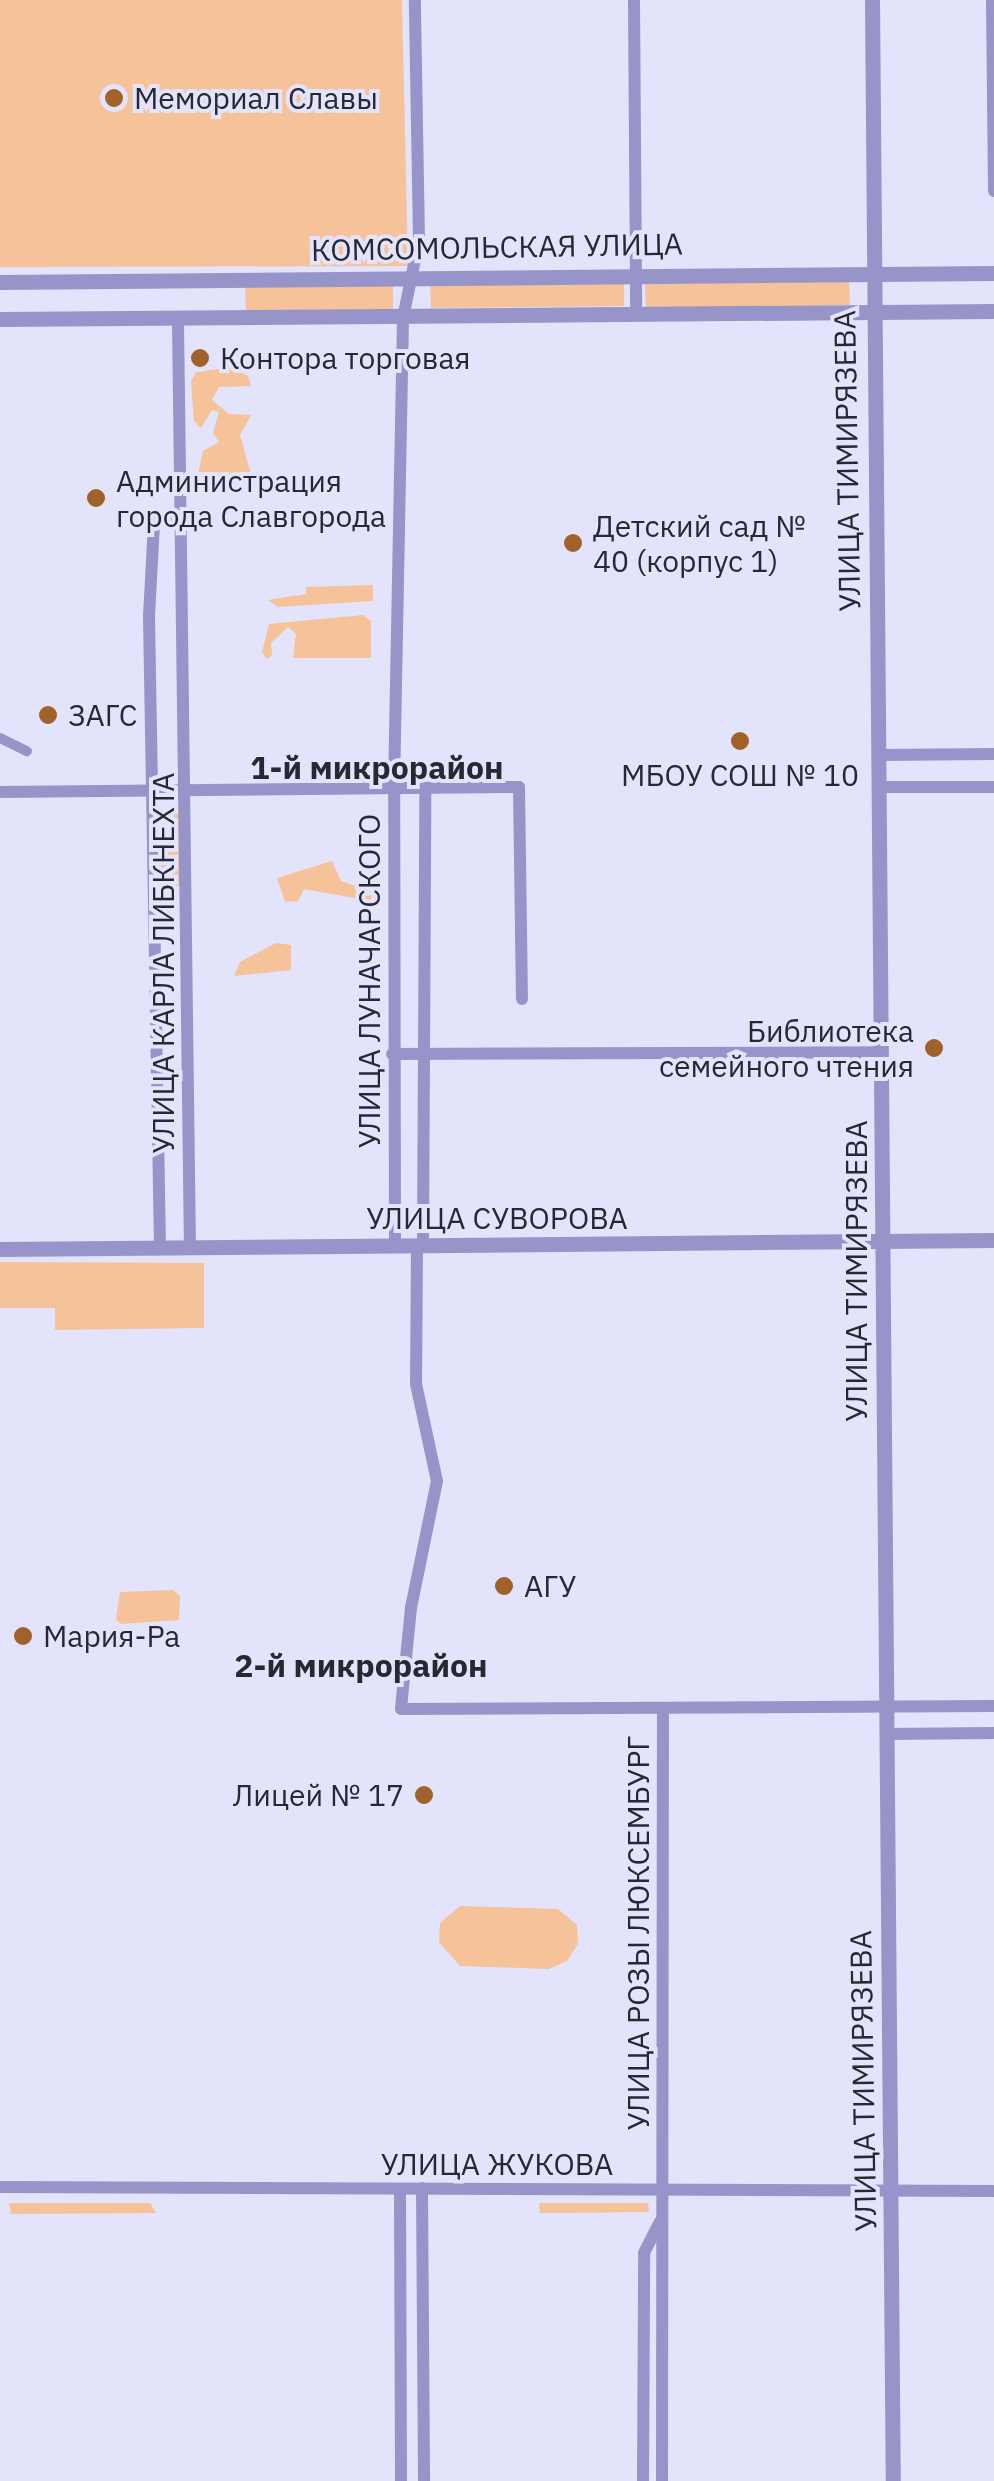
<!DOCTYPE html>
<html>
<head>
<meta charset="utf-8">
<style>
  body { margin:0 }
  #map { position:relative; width:994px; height:2481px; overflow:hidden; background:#e3e3fb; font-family:"IBM Plex Sans",sans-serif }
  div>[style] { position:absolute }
  .green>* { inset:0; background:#f6c299 }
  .pedestrian>* { height:10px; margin:-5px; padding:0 5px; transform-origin:5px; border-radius:5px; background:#9794c9 }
  .minor>* { height:12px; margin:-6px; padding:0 6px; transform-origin:6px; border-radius:6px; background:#9794c9 }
  .tertiary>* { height:15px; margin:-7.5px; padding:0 7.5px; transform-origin:7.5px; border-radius:7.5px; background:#9794c9 }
  .dots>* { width:28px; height:28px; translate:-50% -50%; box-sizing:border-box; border:5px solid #e3e3fb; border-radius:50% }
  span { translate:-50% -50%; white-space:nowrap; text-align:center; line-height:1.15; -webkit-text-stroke:8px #e3e3fb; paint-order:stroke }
  .poi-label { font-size:30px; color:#282833 }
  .left { translate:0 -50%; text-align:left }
  .right { translate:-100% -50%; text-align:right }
  .street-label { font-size:30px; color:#282833 }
  .neighbourhood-label { font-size:32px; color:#282833; font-weight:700 }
</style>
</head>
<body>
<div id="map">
  <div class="green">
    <div style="clip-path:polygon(0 0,402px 0,408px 266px,0 267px)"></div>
    <div style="clip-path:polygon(849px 279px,850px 305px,646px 309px,645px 282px)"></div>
    <div style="clip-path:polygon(624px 283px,624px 306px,431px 308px,430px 284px)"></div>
    <div style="clip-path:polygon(393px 285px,393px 311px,246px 312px,245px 287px)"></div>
    <div style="clip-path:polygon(231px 368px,248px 376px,251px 386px,219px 387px,212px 400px,229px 414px,251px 415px,240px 435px,251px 474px,246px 482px,197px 479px,203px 451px,219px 442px,213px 433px,219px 412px,212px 410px,201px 428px,194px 421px,191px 381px,197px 371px)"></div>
    <div style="clip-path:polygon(373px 585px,373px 601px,278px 607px,268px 600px,306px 594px,306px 587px)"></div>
    <div style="clip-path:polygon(363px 615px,371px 621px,371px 658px,293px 658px,296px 634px,288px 627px,271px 643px,272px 655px,267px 659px,262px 652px,269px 624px)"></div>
    <div style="clip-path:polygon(464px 762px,493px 765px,499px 772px,473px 781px,431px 776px,439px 764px)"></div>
    <div style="clip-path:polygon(179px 802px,180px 884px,172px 891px,161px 885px,161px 839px,169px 831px,170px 807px)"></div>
    <div style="clip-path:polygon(332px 861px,341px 881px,372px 892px,371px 901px,304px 889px,298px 901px,285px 902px,277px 878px)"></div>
    <div style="clip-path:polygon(276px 943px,291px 945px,291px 970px,234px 976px,240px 962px)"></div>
    <div style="clip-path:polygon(0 1262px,204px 1263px,204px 1328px,55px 1330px,55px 1308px,0 1308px)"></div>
    <div style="clip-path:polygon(173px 1590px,180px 1596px,179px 1620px,121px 1624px,116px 1619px,120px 1592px)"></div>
    <div style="clip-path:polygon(460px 1906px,558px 1909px,577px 1925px,578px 1944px,567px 1961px,549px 1969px,460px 1966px,439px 1942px,440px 1923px)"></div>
    <div style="clip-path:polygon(9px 2203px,150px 2203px,156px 2213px,11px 2214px)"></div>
    <div style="clip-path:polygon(539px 2203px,648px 2203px,649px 2212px,540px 2213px)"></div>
  </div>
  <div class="pedestrian">
    <div style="left:0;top:738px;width:30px;rotate:26deg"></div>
  </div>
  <div class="minor">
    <div style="left:634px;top:0;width:315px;rotate:89.6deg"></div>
    <div style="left:992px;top:0;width:191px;rotate:89.4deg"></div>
    <div style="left:178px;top:321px;width:925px;rotate:89.26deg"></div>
    <div style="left:879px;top:755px;width:115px;rotate:-0.5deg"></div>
    <div style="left:880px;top:787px;width:114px"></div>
    <div style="left:0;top:792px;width:519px;rotate:-0.55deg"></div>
    <div style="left:519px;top:787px;width:212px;rotate:89.2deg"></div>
    <div style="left:392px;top:1054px;width:490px;rotate:-0.2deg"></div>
    <div style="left:395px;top:1245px;width:457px;rotate:-90.1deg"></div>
    <div style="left:394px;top:788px;width:470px;rotate:-88.9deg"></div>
    <div style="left:403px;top:318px;width:80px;rotate:-78.4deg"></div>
    <div style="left:419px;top:240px;width:240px;rotate:-91deg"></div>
    <div style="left:417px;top:1245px;width:139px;rotate:90.4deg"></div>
    <div style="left:416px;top:1384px;width:99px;rotate:77.8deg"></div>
    <div style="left:437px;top:1481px;width:130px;rotate:101.6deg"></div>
    <div style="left:411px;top:1608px;width:101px;rotate:95.7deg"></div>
    <div style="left:401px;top:1709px;width:593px;rotate:-0.29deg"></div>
    <div style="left:423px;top:1245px;width:457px;rotate:-89.7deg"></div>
    <div style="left:160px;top:1247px;width:631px;rotate:-91deg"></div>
    <div style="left:149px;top:616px;width:93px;rotate:-86.9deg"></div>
    <div style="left:154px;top:523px;width:28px;rotate:-19deg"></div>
    <div style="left:886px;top:1734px;width:108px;rotate:-0.5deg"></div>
    <div style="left:0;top:2187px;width:994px;rotate:0.23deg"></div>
    <div style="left:422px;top:2188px;width:293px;rotate:89.6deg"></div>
    <div style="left:400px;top:2189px;width:292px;rotate:89.8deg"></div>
    <div style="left:643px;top:2481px;width:228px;rotate:-89.7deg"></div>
    <div style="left:644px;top:2253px;width:35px;rotate:-63deg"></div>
    <div style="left:662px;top:2481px;width:773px;rotate:-89.93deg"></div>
  </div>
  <div class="tertiary">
    <div style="left:872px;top:0;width:2481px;rotate:89.52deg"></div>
    <div style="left:0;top:282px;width:994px;rotate:-0.52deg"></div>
    <div style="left:0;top:319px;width:994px;rotate:-0.46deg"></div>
    <div style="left:0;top:1249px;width:994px;rotate:-0.52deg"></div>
  </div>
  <div class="dots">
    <div style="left:114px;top:98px;background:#a06229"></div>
    <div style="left:200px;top:358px;background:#a06229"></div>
    <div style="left:96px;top:498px;background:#a06229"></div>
    <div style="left:573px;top:543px;background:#a06229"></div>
    <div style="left:48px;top:715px;background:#a06229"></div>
    <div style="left:740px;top:741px;background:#a06229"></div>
    <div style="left:934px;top:1048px;background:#a06229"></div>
    <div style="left:504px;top:1586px;background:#a06229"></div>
    <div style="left:23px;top:1636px;background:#a06229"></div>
    <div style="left:424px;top:1795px;background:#a06229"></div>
  </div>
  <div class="poi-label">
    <span class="left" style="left:134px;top:98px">Мемориал Славы</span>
    <span class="left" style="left:220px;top:358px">Контора торговая</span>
    <span class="left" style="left:116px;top:498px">Администрация<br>города Славгорода</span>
    <span class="left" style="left:593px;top:543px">Детский сад №<br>40 (корпус 1)</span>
    <span class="left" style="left:68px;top:715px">ЗАГС</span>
    <span style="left:740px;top:775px">МБОУ СОШ № 10</span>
    <span class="right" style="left:914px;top:1048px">Библиотека<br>семейного чтения</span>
    <span class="left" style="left:524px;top:1586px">АГУ</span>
    <span class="left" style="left:43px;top:1636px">Мария-Ра</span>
    <span class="right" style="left:404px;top:1795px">Лицей № 17</span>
  </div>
  <div class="street-label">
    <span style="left:497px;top:247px;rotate:-1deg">КОМСОМОЛЬСКАЯ УЛИЦА</span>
    <span style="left:847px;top:461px;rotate:-91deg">УЛИЦА ТИМИРЯЗЕВА</span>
    <span style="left:163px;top:963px;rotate:-90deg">УЛИЦА КАРЛА ЛИБКНЕХТА</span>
    <span style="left:369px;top:981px;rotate:-90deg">УЛИЦА ЛУНАЧАРСКОГО</span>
    <span style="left:497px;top:1218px">УЛИЦА СУВОРОВА</span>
    <span style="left:856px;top:1271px;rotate:-90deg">УЛИЦА ТИМИРЯЗЕВА</span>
    <span style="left:638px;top:1933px;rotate:-90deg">УЛИЦА РОЗЫ ЛЮКСЕМБУРГ</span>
    <span style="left:863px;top:2081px;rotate:-91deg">УЛИЦА ТИМИРЯЗЕВА</span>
    <span style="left:497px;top:2164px">УЛИЦА ЖУКОВА</span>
  </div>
  <div class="neighbourhood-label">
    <span style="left:377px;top:767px">1-й микрорайон</span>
    <span style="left:361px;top:1665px">2-й микрорайон</span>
  </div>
</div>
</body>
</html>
